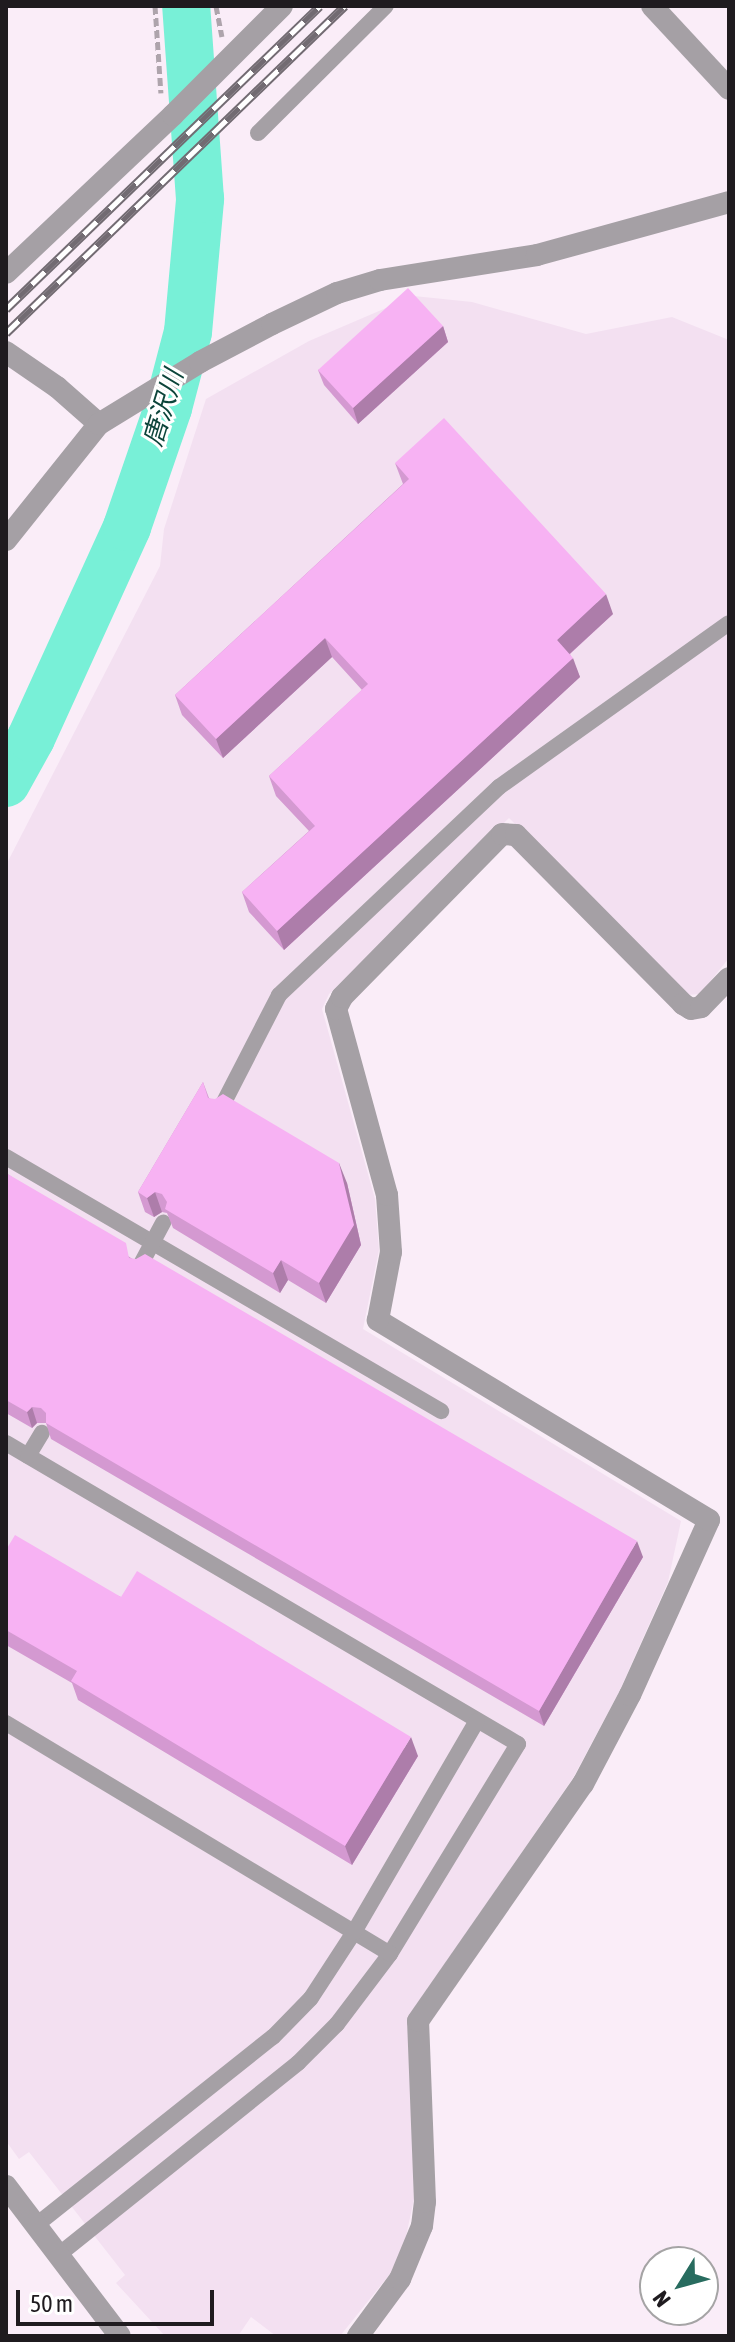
<!DOCTYPE html>
<html>
<head>
<meta charset="utf-8">
<style>
  body { margin:0 }
  #map { position:relative; width:735px; height:2342px; overflow:hidden; background:#faedf8; font-family:"Asap Condensed","Noto Sans JP",sans-serif }
  div>[style] { position:absolute }
  .built>* { inset:0; background:#f3e0f1 }
  .river>* { height:48px; margin:-24px; padding:0 24px; transform-origin:24px; border-radius:24px; background:#78f0d7 }
  .path>* { height:5px; margin-top:-2.5px; transform-origin:0; background:repeating-linear-gradient(90deg,#aea4ac 0 8px,transparent 0 12px) }
  .service>* { height:16px; margin:-8px; padding:0 8px; transform-origin:8px; border-radius:8px; background:#a5a0a5 }
  .minor>* { height:22px; margin:-11px; padding:0 11px; transform-origin:11px; border-radius:11px; background:#a5a0a5 }
  .tertiary>* { height:22px; margin:-11px; padding:0 11px; transform-origin:11px; border-radius:11px; background:#a5a0a5 }
  .rail>* { height:9px; margin-top:-4.5px; transform-origin:0; background:repeating-linear-gradient(90deg,#fff 0 18px,#726b72 0 36px); box-sizing:border-box; border-block:2px solid #726b72 }
  .wall>* { inset:0; background:#d499d1 }
  .shaded-wall>* { inset:0; background:#ad7daa }
  .building>* { inset:0; background:#f7b2f3 }
  span { translate:-50% -50%; white-space:nowrap; text-align:center; line-height:1.15; -webkit-text-stroke:6px #fff; paint-order:stroke }
  .water-label { font-size:26px; color:#0c443a; font-style:italic }
  .frame { position:absolute; inset:0; border:8px solid #1f1b1f; pointer-events:none }
  .north { position:absolute; left:639px; top:2246px; width:80px; height:80px; box-sizing:border-box; background:#fff; border:2px solid #a5a4a5; border-radius:50%; rotate:233deg; font-size:22px; font-weight:700; line-height:32px; text-align:center; color:#1f1b1f }
  .north::after { content:''; display:block; margin:auto; width:28px; height:36px; background:#286c5f; clip-path:polygon(50% 0,100% 100%,50% 72%,0 100%) }
  .scale { position:absolute; left:16px; top:2290px; width:198px; height:36px; box-sizing:border-box; border:4px solid #1f1b1f; border-top:0; padding-left:10px; font-size:24px; line-height:28px; white-space:nowrap; color:#1f1b1f; -webkit-text-stroke:6px #fff; paint-order:stroke }
</style>
</head>
<body>
<div id="map">
  <div class="built">
    <div style="clip-path:polygon(414px 296px,472px 302px,586px 334px,672px 317px,729px 340px,729px 958px,700px 994px,687px 995px,509px 818px,329px 994px,322px 1009px,375px 1199px,379px 1250px,363px 1329px,681px 1521px,668px 1582px,619px 1692px,573px 1778px,409px 2016px,414px 2199px,405px 2241px,390px 2274px,340px 2336px,276px 2336px,251px 2317px,238px 2336px,165px 2336px,116px 2283px,125px 2275px,29px 2152px,19px 2159px,6px 2141px,6px 865px,160px 566px,164px 529px,206px 399px,309px 341px)"></div>
  </div>
  <div class="river">
    <div style="left:6px;top:783px;width:51px;rotate:-60.9deg"></div>
    <div style="left:31px;top:738px;width:232px;rotate:-65.5deg"></div>
    <div style="left:127px;top:527px;width:126px;rotate:-71deg"></div>
    <div style="left:168px;top:408px;width:79px;rotate:-75.3deg"></div>
    <div style="left:188px;top:332px;width:134px;rotate:-84.8deg"></div>
    <div style="left:200px;top:199px;width:194px;rotate:-94.1deg"></div>
  </div>
  <div class="path">
    <div style="left:155px;top:6px;width:87px;rotate:86.1deg"></div>
    <div style="left:216px;top:6px;width:31px;rotate:79deg"></div>
  </div>
  <div class="service">
    <div style="left:258px;top:133px;width:180px;rotate:-44.8deg"></div>
    <div style="left:221px;top:1108px;width:127px;rotate:-62.8deg"></div>
    <div style="left:279px;top:995px;width:303px;rotate:-43.4deg"></div>
    <div style="left:499px;top:787px;width:282px;rotate:-35.5deg"></div>
    <div style="left:6px;top:1157px;width:504px;rotate:30.28deg"></div>
    <div style="left:141px;top:1264px;width:47px;rotate:-61.8deg"></div>
    <div style="left:6px;top:1443px;width:594px;rotate:30.45deg"></div>
    <div style="left:518px;top:1744px;width:246px;rotate:121.4deg"></div>
    <div style="left:390px;top:1954px;width:88px;rotate:127.1deg"></div>
    <div style="left:337px;top:2024px;width:55px;rotate:135deg"></div>
    <div style="left:298px;top:2063px;width:309px;rotate:141.3deg"></div>
    <div style="left:28px;top:1456px;width:27px;rotate:-59deg"></div>
    <div style="left:6px;top:1723px;width:448px;rotate:31deg"></div>
    <div style="left:35px;top:2226px;width:304px;rotate:-38.5deg"></div>
    <div style="left:273px;top:2037px;width:54px;rotate:-45.7deg"></div>
    <div style="left:311px;top:1998px;width:79px;rotate:-56.9deg"></div>
    <div style="left:354px;top:1932px;width:244px;rotate:-59.8deg"></div>
  </div>
  <div class="minor">
    <div style="left:652px;top:6px;width:113px;rotate:47.1deg"></div>
    <div style="left:6px;top:273px;width:230px;rotate:-43.4deg"></div>
    <div style="left:173px;top:115px;width:154px;rotate:-45deg"></div>
    <div style="left:6px;top:352px;width:62px;rotate:34.5deg"></div>
    <div style="left:57px;top:387px;width:56px;rotate:41.4deg"></div>
    <div style="left:6px;top:540px;width:149px;rotate:-51.3deg"></div>
    <div style="left:99px;top:424px;width:119px;rotate:-31.5deg"></div>
    <div style="left:200px;top:362px;width:81px;rotate:-27.8deg"></div>
    <div style="left:358px;top:2336px;width:71px;rotate:-53.6deg"></div>
    <div style="left:400px;top:2279px;width:57px;rotate:-67.5deg"></div>
    <div style="left:422px;top:2226px;width:24px;rotate:-83deg"></div>
    <div style="left:425px;top:2202px;width:181px;rotate:-92.2deg"></div>
    <div style="left:418px;top:2021px;width:289px;rotate:-55.2deg"></div>
    <div style="left:583px;top:1784px;width:101px;rotate:-62.2deg"></div>
    <div style="left:630px;top:1695px;width:192px;rotate:-65.7deg"></div>
    <div style="left:709px;top:1520px;width:387px;rotate:-148.9deg"></div>
    <div style="left:378px;top:1320px;width:69px;rotate:-79.2deg"></div>
    <div style="left:391px;top:1252px;width:57px;rotate:-94deg"></div>
    <div style="left:387px;top:1195px;width:193px;rotate:-105.3deg"></div>
    <div style="left:336px;top:1009px;width:13px;rotate:-63deg"></div>
    <div style="left:342px;top:997px;width:228px;rotate:-45.5deg"></div>
    <div style="left:502px;top:834px;width:14px;rotate:4deg"></div>
    <div style="left:516px;top:835px;width:238px;rotate:45.3deg"></div>
    <div style="left:683px;top:1004px;width:9px;rotate:32deg"></div>
    <div style="left:691px;top:1009px;width:10px;rotate:-11deg"></div>
    <div style="left:701px;top:1007px;width:40px;rotate:-46deg"></div>
  </div>
  <div class="tertiary">
    <div style="left:272px;top:324px;width:72px;rotate:-25.5deg"></div>
    <div style="left:337px;top:293px;width:45px;rotate:-16.8deg"></div>
    <div style="left:380px;top:280px;width:159px;rotate:-9deg"></div>
    <div style="left:537px;top:255px;width:199px;rotate:-15.4deg"></div>
    <div style="left:6px;top:2186px;width:188px;rotate:52.8deg"></div>
  </div>
  <div class="rail">
    <div style="left:6px;top:309px;width:436px;rotate:-44deg"></div>
    <div style="left:6px;top:333px;width:471px;rotate:-44deg"></div>
  </div>
  <div class="wall">
    <div style="clip-path:polygon(443px 326px,448px 342px,358px 424px,324px 385px,318px 370px)"></div>
    <div style="clip-path:polygon(395px 463px,613px 614px,570px 654px,580px 677px,284px 950px,249px 912px,242px 892px,309px 831px,276px 796px,269px 776px,362px 690px,332px 657px,223px 758px,182px 715px,175px 695px,403px 484px)"></div>
    <div style="clip-path:polygon(203px 1082px,209px 1098px,347px 1183px,361px 1245px,326px 1303px,288px 1280px,280px 1293px,173px 1228px,167px 1213px,162px 1212px,154px 1217px,145px 1212px,138px 1192px)"></div>
    <div style="clip-path:polygon(6px 1173px,131px 1258px,643px 1557px,544px 1726px,51px 1439px,46px 1423px,37px 1423px,32px 1428px,6px 1413px)"></div>
    <div style="clip-path:polygon(6px 1550px,121px 1597px,418px 1756px,352px 1865px,78px 1700px,72px 1683px,6px 1645px)"></div>
  </div>
  <div class="shaded-wall">
    <div style="clip-path:polygon(443px 326px,448px 342px,358px 424px,353px 408px)"></div>
    <div style="clip-path:polygon(606px 594px,613px 614px,564px 659px,557px 640px)"></div>
    <div style="clip-path:polygon(325px 638px,332px 657px,223px 758px,216px 739px)"></div>
    <div style="clip-path:polygon(573px 658px,580px 677px,284px 950px,277px 931px)"></div>
    <div style="clip-path:polygon(339px 1163px,347px 1183px,361px 1245px,326px 1303px,319px 1283px)"></div>
    <div style="clip-path:polygon(155px 1192px,162px 1212px,154px 1217px,147px 1198px)"></div>
    <div style="clip-path:polygon(281px 1260px,288px 1280px,280px 1293px,273px 1273px)"></div>
    <div style="clip-path:polygon(32px 1407px,37px 1423px,32px 1428px,27px 1412px)"></div>
    <div style="clip-path:polygon(637px 1541px,643px 1557px,544px 1726px,539px 1711px)"></div>
    <div style="clip-path:polygon(411px 1737px,418px 1756px,352px 1865px,345px 1846px)"></div>
  </div>
  <div class="building">
    <div style="clip-path:polygon(408px 288px,443px 326px,353px 408px,318px 370px)"></div>
    <div style="clip-path:polygon(444px 418px,606px 594px,557px 640px,573px 658px,277px 931px,242px 892px,315px 826px,269px 776px,368px 684px,325px 638px,216px 739px,175px 695px,409px 479px,395px 463px)"></div>
    <div style="clip-path:polygon(203px 1082px,208px 1098px,215px 1099px,223px 1094px,339px 1163px,354px 1225px,319px 1283px,281px 1260px,273px 1273px,165px 1209px,167px 1202px,162px 1194px,155px 1192px,147px 1198px,138px 1192px)"></div>
    <div style="clip-path:polygon(6px 1173px,126px 1243px,129px 1258px,136px 1259px,145px 1254px,637px 1541px,539px 1711px,46px 1423px,46px 1413px,41px 1408px,32px 1407px,27px 1412px,6px 1400px)"></div>
    <div style="clip-path:polygon(15px 1535px,121px 1597px,137px 1571px,411px 1737px,345px 1846px,71px 1681px,77px 1671px,6px 1630px,6px 1550px)"></div>
  </div>
  <div class="water-label">
    <span style="left:164px;top:408px;rotate:-73deg">唐沢川</span>
  </div>
  <div class="frame"></div>
  <div class="north">N</div>
  <div class="scale">50 m</div>
</div>
</body>
</html>
